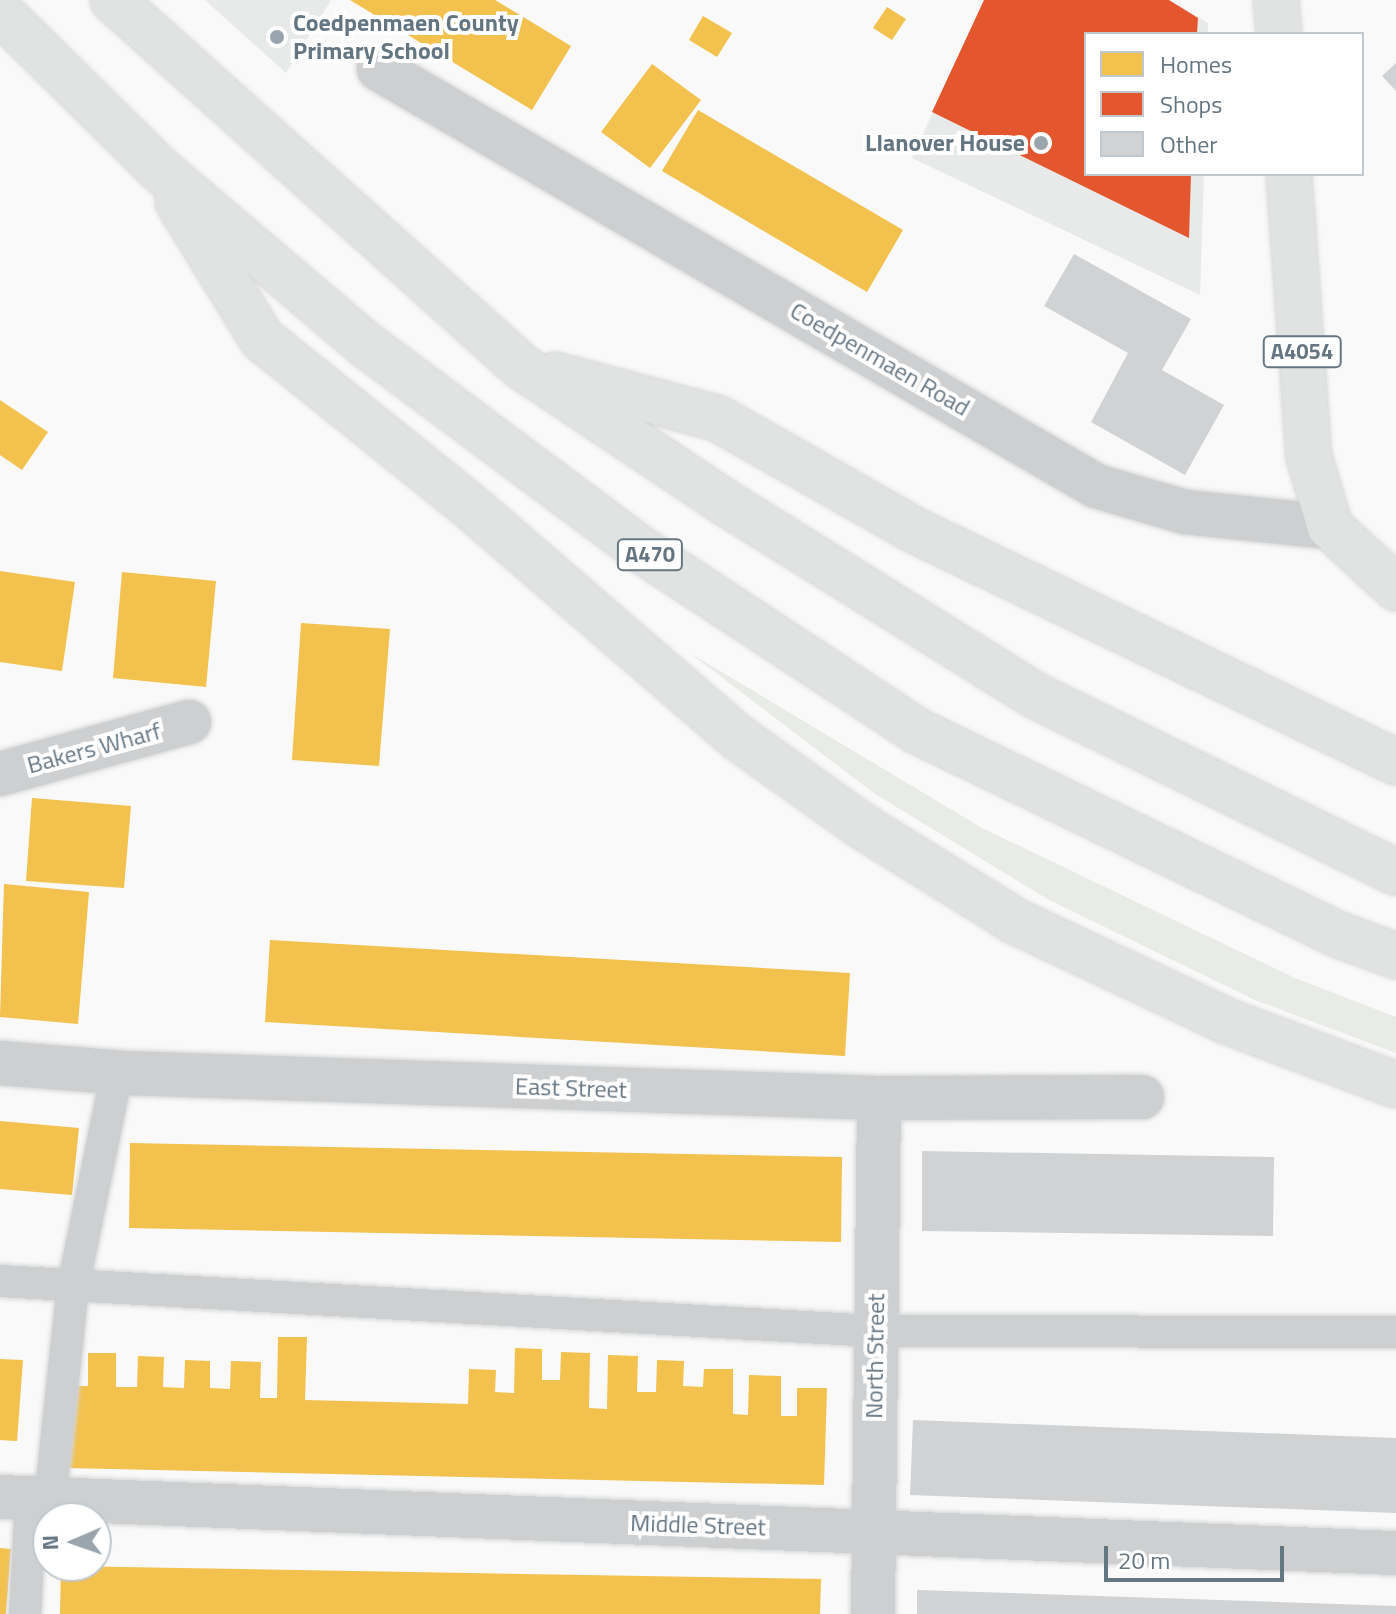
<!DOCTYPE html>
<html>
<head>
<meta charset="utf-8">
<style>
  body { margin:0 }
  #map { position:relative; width:1396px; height:1614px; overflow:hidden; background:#f9f9f9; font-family:"Titillium Web",sans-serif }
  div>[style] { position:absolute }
  .built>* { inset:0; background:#e8e9e9 }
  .green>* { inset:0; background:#e8ebe6 }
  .homes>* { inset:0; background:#f2c14e }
  .shops>* { inset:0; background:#e4572e }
  .building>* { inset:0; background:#d0d2d3 }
  .roads { filter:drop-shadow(0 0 2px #d5d6d7) drop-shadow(0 0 2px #d5d6d7) }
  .service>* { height:32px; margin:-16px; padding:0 16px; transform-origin:16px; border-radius:16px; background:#cecfd0 }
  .minor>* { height:44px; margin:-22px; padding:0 22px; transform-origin:22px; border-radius:22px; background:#cecfd0 }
  .primary>* { height:44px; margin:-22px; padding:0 22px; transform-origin:22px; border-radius:22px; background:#e1e2e2 }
  .trunk>* { height:44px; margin:-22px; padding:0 22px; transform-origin:22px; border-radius:22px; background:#e1e2e2 }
  .dots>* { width:22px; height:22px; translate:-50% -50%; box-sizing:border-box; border:4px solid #fff; border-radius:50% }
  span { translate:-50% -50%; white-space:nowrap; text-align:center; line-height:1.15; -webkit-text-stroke:8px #fff; paint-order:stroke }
  .shield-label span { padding:2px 6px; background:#fff; border:2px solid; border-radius:6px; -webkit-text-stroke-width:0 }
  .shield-label { font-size:22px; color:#657683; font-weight:700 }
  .poi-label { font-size:24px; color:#657683; font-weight:700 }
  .left { translate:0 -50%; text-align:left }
  .right { translate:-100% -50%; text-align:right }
  .street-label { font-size:24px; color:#657683 }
  .legend { position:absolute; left:1084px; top:32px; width:280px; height:144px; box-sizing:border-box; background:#fff; border:2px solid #c1c8cd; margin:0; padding:10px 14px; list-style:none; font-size:24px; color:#657683 }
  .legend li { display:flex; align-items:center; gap:16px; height:40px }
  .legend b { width:40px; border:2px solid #c1c8cd }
  .north { position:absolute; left:32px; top:1502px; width:80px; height:80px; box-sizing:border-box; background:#fff; border:2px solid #c1c8cd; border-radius:50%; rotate:268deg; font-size:22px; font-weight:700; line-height:32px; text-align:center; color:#657683 }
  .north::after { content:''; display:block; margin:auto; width:28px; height:36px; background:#99a4ac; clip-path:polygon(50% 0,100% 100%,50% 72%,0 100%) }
  .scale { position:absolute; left:1104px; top:1546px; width:180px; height:36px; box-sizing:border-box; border:4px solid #657683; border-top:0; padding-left:10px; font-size:24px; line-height:28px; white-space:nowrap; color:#657683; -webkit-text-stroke:6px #fff; paint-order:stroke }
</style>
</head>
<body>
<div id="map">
  <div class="built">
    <div style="clip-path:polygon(205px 0,331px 0,286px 73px)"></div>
    <div style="clip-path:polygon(984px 0,1169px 0,1208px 23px,1208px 34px,1086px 34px,1086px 174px,1204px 174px,1200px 295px,912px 158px)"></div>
  </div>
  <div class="green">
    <div style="clip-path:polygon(690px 653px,982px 828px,1295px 978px,1396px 1017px,1396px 1053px,1257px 1001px,1049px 900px,875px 794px)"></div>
  </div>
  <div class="homes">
    <div style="clip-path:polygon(350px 0,495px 0,571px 46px,532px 110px)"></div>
    <div style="clip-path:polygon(887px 7px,906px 19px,892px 40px,873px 28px)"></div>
    <div style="clip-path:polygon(703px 16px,732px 33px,717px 57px,689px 40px)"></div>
    <div style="clip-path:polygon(652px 64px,701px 100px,650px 168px,601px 132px)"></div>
    <div style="clip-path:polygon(698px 110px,903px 230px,867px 292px,662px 171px)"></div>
    <div style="clip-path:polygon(0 400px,48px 432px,22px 470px,0 455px)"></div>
    <div style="clip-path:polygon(0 571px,75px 582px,62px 671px,0 662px)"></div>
    <div style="clip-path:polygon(122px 572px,216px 581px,206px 687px,113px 678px)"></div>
    <div style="clip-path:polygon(301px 623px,390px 629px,379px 766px,292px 760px)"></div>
    <div style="clip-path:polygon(32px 798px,131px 806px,124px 888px,26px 881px)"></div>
    <div style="clip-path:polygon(4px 884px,89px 892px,78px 1024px,0 1017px)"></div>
    <div style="clip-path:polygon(270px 940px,850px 973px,845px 1056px,265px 1022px)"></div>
    <div style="clip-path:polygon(0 1121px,79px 1128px,72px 1195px,0 1189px)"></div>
    <div style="clip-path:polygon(130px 1143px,842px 1157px,841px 1242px,129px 1228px)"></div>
    <div style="clip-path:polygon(278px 1337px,307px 1337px,305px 1400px,468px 1404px,469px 1369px,496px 1370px,495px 1392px,514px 1393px,515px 1348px,542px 1349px,542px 1380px,560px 1380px,561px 1352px,590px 1353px,589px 1408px,607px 1409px,608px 1355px,638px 1356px,637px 1392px,656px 1392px,657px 1360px,684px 1361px,683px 1386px,703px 1387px,704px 1369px,733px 1369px,733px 1414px,748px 1415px,749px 1375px,781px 1376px,781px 1416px,797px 1416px,797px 1388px,827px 1388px,824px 1485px,66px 1468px,67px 1386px,88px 1386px,88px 1353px,116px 1353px,116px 1387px,137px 1387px,138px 1356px,164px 1357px,163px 1387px,184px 1388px,185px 1360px,210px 1361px,210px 1388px,230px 1389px,231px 1361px,261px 1362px,260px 1398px,277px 1398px)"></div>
    <div style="clip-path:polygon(0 1359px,23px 1360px,17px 1441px,0 1440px)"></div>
    <div style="clip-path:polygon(0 1548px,11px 1549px,6px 1614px,0 1614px)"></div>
    <div style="clip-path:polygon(61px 1566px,821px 1579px,820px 1614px,60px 1614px)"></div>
  </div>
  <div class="shops">
    <div style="clip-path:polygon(984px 0,1169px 0,1198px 18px,1197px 34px,1086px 34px,1086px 174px,1191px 174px,1189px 238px,932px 112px)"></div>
  </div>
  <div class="building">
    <div style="clip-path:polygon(1396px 63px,1396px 91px,1382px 76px)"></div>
    <div style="clip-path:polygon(1074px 254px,1191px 319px,1162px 370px,1224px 405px,1185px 475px,1091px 422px,1128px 353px,1044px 306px)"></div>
    <div style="clip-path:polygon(922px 1151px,1274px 1157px,1273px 1236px,922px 1231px)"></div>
    <div style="clip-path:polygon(913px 1420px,1396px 1438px,1396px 1513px,910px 1495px)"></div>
    <div style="clip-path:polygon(917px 1590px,1396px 1606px,1396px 1614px,917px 1614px)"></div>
  </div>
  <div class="roads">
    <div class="service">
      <div style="left:0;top:1281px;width:875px;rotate:3.27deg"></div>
      <div style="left:874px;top:1331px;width:522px;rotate:0.11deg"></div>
      <div style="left:50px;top:1501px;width:215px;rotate:-83.9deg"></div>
      <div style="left:73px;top:1287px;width:218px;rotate:-78.4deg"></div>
      <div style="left:25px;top:1614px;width:114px;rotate:-87deg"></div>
    </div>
    <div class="minor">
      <div style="left:379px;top:69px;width:829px;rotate:30.18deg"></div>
      <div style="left:1096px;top:486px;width:93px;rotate:16.3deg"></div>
      <div style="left:1185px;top:512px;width:146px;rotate:5.9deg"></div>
      <div style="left:0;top:774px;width:196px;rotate:-15.4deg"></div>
      <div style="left:0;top:1063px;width:124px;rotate:4.6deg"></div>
      <div style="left:124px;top:1073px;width:755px;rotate:1.9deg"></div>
      <div style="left:879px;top:1098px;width:263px;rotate:-0.2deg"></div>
      <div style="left:0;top:1497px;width:1397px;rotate:2.3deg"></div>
      <div style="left:873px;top:1614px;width:516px;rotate:-89.33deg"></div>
    </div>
    <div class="primary">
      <div style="left:1276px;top:0;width:34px;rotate:85deg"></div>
      <div style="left:1289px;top:174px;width:284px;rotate:86deg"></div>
      <div style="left:1309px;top:457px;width:73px;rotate:73.3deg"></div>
      <div style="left:1330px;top:527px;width:90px;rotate:42.7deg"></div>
    </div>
    <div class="trunk">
      <div style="left:113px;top:0;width:550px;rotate:41.9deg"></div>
      <div style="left:522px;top:367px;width:245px;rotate:33.7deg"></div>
      <div style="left:726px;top:503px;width:363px;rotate:31.9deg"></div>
      <div style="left:1034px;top:695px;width:403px;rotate:26.1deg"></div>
      <div style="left:0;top:12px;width:222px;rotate:44.6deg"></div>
      <div style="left:158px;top:168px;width:272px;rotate:40.4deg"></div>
      <div style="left:365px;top:344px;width:347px;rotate:36.7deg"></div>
      <div style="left:643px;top:551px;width:326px;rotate:33.3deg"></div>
      <div style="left:915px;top:730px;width:469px;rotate:25.8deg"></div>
      <div style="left:1337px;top:934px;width:63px;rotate:20.4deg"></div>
      <div style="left:178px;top:202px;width:161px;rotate:58.5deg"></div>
      <div style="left:262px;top:339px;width:270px;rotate:38.8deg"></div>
      <div style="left:472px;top:508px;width:354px;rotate:40.8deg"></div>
      <div style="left:740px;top:739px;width:150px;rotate:35.5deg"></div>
      <div style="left:862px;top:826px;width:180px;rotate:31.8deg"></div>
      <div style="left:1015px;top:921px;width:237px;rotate:25.3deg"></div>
      <div style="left:1229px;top:1022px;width:178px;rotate:20.7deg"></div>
      <div style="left:555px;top:375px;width:168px;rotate:14.9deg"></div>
      <div style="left:717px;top:418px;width:224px;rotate:29.6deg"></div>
      <div style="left:912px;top:529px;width:537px;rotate:25.71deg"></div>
    </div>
  </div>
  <div class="dots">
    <div style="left:277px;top:37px;background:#99a4ac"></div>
    <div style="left:1041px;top:143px;background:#99a4ac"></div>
  </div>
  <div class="shield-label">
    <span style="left:1302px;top:352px">A4054</span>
    <span style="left:650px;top:555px">A470</span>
  </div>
  <div class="poi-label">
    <span class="left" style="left:293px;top:37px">Coedpenmaen County<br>Primary School</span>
    <span class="right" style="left:1025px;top:143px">Llanover House</span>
  </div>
  <div class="street-label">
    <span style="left:880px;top:359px;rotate:30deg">Coedpenmaen Road</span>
    <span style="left:94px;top:748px;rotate:-15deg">Bakers Wharf</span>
    <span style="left:571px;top:1088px;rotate:2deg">East Street</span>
    <span style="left:875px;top:1356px;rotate:-89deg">North Street</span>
    <span style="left:698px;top:1525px;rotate:2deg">Middle Street</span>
  </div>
  <ul class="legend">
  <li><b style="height:22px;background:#f2c14e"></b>Homes</li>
  <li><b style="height:22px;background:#e4572e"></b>Shops</li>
  <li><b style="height:22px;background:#d0d2d3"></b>Other</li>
  </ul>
  <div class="north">N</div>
  <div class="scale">20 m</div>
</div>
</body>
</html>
